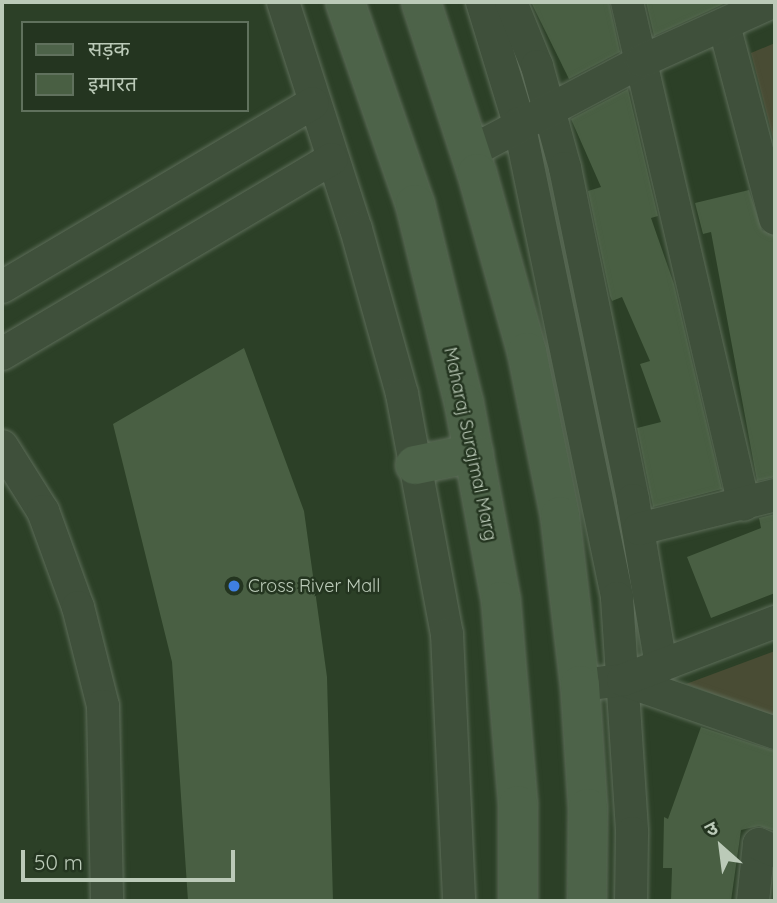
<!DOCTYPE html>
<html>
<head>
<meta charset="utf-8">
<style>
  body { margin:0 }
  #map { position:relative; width:777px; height:903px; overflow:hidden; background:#2c4027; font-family:Quicksand,"Noto Sans Devanagari",sans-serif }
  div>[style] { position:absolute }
  .green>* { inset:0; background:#494c34 }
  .building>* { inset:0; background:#495f43 }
  .roads { filter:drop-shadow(0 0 2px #5d6d59) drop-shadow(0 0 2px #5d6d59) }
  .street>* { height:32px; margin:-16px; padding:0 16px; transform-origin:16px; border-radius:16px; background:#3f503b }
  .secondary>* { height:38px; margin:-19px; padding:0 19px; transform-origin:19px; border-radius:19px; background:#4d6349 }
  .dots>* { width:19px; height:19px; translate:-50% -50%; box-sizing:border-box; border:4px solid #243520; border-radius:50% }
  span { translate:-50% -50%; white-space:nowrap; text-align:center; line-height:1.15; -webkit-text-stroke:5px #243520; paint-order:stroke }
  .street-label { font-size:18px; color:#bbcab8 }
  .poi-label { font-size:18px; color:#bbcab8 }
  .left { translate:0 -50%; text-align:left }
  .frame { position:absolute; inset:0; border:4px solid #bbcab8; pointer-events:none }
  .legend { position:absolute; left:21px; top:21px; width:228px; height:91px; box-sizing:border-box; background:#243520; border:2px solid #60715d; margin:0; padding:9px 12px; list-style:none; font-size:21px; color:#bbcab8 }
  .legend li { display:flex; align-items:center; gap:14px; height:35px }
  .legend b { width:35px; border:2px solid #60715d }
  .north { position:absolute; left:686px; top:812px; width:70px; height:70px; -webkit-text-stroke:5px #243520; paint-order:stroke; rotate:332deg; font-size:19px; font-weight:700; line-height:28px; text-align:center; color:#bbcab8 }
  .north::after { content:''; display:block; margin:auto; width:24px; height:32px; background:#bbcab8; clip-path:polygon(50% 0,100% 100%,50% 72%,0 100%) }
  .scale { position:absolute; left:21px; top:850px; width:214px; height:32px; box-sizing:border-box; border:4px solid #bbcab8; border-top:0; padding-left:9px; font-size:21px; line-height:24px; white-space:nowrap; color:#bbcab8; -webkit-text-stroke:5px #243520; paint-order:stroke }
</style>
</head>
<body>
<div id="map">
  <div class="green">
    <div style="clip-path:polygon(775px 43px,775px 146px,751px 53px)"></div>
    <div style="clip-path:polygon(775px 651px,775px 717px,686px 684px)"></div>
  </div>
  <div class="building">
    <div style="clip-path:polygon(531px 2px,609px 2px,620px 52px,569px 79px)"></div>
    <div style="clip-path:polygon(646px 2px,728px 2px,654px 36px)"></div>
    <div style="clip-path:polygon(628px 89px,658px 216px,651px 218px,674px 284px,722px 489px,653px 507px,637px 428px,661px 422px,640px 364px,650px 361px,622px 297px,612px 301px,610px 296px,588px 191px,601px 187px,571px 119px)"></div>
    <div style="clip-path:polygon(749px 190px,762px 230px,775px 236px,775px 477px,757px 481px,711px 232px,703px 234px,695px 203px)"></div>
    <div style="clip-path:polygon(244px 348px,304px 511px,327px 677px,333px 901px,188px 901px,172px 662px,113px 424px)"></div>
    <div style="clip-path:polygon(775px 514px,775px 593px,711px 618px,687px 557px,761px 528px,759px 518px)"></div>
    <div style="clip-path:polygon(701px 727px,775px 751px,775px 831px,759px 826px,741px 830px,731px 901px,671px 901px,672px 868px,663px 868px,664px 817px,668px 819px)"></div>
  </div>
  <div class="roads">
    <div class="street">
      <div style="left:283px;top:2px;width:238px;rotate:72.2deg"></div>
      <div style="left:356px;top:229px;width:171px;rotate:74.4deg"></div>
      <div style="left:402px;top:394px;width:244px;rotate:79.4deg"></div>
      <div style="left:447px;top:634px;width:267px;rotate:87.4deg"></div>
      <div style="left:482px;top:2px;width:127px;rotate:73deg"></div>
      <div style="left:519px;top:123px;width:485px;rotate:78.3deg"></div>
      <div style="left:617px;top:598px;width:235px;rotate:86.3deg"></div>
      <div style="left:632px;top:833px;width:68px;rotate:90.8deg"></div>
      <div style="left:511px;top:2px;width:69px;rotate:67.9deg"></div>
      <div style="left:537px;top:66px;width:106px;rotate:74.6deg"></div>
      <div style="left:565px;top:168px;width:339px;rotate:78.4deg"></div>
      <div style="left:633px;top:500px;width:168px;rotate:80.4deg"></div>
      <div style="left:627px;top:2px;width:516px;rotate:76.91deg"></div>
      <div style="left:724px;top:25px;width:200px;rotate:75.2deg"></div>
      <div style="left:470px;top:152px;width:195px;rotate:-27.9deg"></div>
      <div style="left:642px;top:61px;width:143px;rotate:-24.4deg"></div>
      <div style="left:2px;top:287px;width:361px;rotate:-30.6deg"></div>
      <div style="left:2px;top:354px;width:383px;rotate:-30.6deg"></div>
      <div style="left:2px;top:446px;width:77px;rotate:57.8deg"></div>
      <div style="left:43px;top:511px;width:102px;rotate:70deg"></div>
      <div style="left:78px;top:607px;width:102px;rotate:75.8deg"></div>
      <div style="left:103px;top:706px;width:195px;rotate:88.8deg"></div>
      <div style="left:639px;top:529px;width:140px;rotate:-14deg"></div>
      <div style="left:623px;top:680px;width:161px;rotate:19.2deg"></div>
      <div style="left:580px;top:685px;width:43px;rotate:-6.6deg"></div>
      <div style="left:623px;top:680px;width:163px;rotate:-20.9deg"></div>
      <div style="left:753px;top:901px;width:57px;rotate:-84deg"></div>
      <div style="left:759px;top:844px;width:17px;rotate:24deg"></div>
    </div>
    <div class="secondary">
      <div style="left:345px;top:2px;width:214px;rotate:70.9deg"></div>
      <div style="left:415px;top:204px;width:205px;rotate:76.2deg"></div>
      <div style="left:464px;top:403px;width:201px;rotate:79.4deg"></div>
      <div style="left:501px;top:601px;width:205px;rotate:85.2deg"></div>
      <div style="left:518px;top:805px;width:96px;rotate:90deg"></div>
      <div style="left:421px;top:2px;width:180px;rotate:71.9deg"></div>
      <div style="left:477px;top:173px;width:186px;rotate:74.4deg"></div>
      <div style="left:527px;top:352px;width:167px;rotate:78.6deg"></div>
      <div style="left:560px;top:516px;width:170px;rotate:83.3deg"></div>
      <div style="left:580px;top:685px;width:123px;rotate:86.3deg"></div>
      <div style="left:588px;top:808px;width:93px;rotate:90.6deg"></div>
      <div style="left:415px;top:465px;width:60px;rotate:-11.5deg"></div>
    </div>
  </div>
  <div class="dots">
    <div style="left:234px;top:586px;background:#3f7fe0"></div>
  </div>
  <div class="street-label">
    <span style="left:470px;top:444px;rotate:78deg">Maharaj Surajmal Marg</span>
  </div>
  <div class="poi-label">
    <span class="left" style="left:248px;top:586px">Cross River Mall</span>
  </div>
  <div class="frame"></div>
  <ul class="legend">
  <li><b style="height:9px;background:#4d6349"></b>सड़क</li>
  <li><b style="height:19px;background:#495f43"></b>इमारत</li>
  </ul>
  <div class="north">उ</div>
  <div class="scale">50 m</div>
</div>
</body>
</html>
